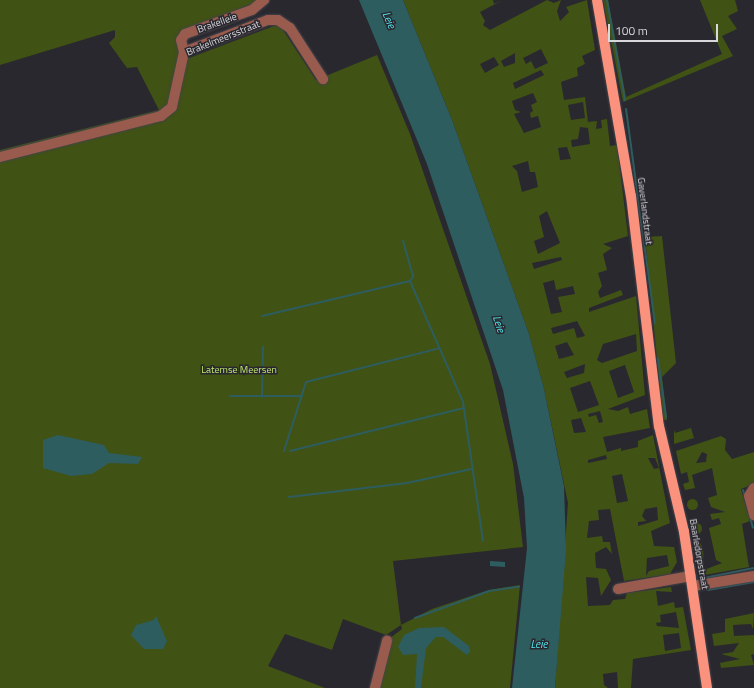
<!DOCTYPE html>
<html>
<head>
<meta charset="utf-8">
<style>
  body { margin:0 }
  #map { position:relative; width:754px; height:688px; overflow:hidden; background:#29282f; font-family:"Titillium Web",sans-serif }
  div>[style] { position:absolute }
  .green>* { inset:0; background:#405214 }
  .round { border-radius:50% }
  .water>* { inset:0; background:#2e5d60 }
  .stream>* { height:2px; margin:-1px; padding:0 1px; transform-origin:1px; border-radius:1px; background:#2e5d60 }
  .roads { filter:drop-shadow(0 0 1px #45444b) drop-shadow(0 0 1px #45444b) }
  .minor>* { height:10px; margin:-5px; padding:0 5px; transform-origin:5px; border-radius:5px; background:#995b4e }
  .major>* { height:10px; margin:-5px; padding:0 5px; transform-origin:5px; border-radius:5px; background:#fa927e }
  span { translate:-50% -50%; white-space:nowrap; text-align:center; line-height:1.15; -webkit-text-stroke:3px #29282f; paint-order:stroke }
  .street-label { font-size:10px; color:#d8d7db }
  .park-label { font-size:10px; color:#c4eb6d }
  .water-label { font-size:11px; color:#52edf5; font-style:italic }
  .scale { position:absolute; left:608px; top:24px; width:110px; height:18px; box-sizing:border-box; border:2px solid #d8d7db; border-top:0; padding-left:5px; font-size:12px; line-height:14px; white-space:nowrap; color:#d8d7db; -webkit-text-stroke:3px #29282f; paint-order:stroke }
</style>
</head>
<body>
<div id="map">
  <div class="green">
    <div style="clip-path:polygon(0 0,261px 0,186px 32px,184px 60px,279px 24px,316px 80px,377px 55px,410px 134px,490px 364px,513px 464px,523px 547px,393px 561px,401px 625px,432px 609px,489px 590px,520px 585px,510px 688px,378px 688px,390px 638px,402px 629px,401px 625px,386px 635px,343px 619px,332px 650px,285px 634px,268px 666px,325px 688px,0 688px,0 150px,159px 110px,137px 67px,127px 68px,109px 43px,115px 37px,115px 30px,0 65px)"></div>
    <div style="clip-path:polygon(evenodd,403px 0,493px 0,494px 4px,503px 0,480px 12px,485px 21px,483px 25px,490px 30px,547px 0,554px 3px,561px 0,557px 11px,560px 21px,569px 12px,566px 7px,587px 0,595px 50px,582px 56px,585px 64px,577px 68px,578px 76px,561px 82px,564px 100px,585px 97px,588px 122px,597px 121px,596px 129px,602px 128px,601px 120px,607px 119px,610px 146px,617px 145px,628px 236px,603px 244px,612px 248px,603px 254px,607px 270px,598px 273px,602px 286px,598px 292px,600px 298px,621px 290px,623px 295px,589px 308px,589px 312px,636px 296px,645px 395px,608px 409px,618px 411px,628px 407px,630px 414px,647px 409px,650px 428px,603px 437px,607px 452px,621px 448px,621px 451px,638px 447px,638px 441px,653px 435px,670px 523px,651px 531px,654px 546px,674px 547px,677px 562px,670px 574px,624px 581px,610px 509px,598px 510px,599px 520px,589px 521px,587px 538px,602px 536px,603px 542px,610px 542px,612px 554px,606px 547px,595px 553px,596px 568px,606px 569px,611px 580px,601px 596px,598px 578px,586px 577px,588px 606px,610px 605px,613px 600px,625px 599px,627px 593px,671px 587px,672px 592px,656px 591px,658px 606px,674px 602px,675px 608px,683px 607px,691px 650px,633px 659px,631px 688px,618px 688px,617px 672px,603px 674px,604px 685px,608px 688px,555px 688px,568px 503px,544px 389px,529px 334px,452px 120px,403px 0,541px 49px,548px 63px,535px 69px,531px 61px,526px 64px,523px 58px,541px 49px,403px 0,515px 53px,515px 63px,504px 67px,501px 61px,515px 53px,403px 0,494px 57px,499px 65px,485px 73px,480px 64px,494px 57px,403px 0,541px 70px,544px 75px,515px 89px,513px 83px,541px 70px,403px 0,533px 93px,537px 102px,531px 105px,533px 111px,530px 113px,531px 118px,538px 116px,541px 127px,524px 133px,514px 114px,521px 112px,515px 110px,512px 101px,533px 93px,403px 0,583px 102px,585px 118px,571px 120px,568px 105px,583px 102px,403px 0,580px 127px,588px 128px,590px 144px,572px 147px,571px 140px,578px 139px,580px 127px,403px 0,567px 147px,571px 159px,560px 160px,558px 148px,567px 147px,403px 0,528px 161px,530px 172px,535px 172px,538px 187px,522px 192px,517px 171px,512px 166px,528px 161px,403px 0,547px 211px,560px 243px,538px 254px,534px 241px,544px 237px,539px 216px,547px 211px,403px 0,561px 257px,562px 260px,534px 269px,532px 263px,561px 257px,403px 0,554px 280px,556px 290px,573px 286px,575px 294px,558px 297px,562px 312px,551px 314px,543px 283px,554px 280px,403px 0,577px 321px,585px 336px,577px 338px,574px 328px,553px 334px,551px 328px,577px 321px,403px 0,636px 334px,637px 351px,602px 363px,597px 360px,603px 344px,636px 334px,403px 0,567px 342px,574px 355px,559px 359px,555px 346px,567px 342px,403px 0,585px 364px,584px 373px,567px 378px,564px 372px,585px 364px,403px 0,625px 365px,634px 392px,618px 398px,609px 371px,625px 365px,403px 0,590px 381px,599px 405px,578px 412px,570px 388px,590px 381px,403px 0,600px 411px,603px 422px,599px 423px,596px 415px,589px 417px,588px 414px,600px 411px,403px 0,581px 418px,586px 432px,574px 433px,571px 420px,581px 418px,403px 0,606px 455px,607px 459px,588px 463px,588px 460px,606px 455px,403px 0,648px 458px,655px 458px,659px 468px,654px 469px,648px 458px,403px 0,622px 474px,628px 501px,617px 503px,612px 476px,622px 474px,403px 0,657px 507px,658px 520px,638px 526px,638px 522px,646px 521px,642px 516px,645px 509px,657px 507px,403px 0,667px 555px,669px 566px,649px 571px,646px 576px,647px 558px,667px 555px,403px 0,676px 612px,679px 628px,657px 626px,656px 623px,661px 622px,660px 615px,676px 612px,403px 0,679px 633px,681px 648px,665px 651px,663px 635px,679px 633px)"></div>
    <div style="clip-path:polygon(603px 0,608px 0,626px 97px,722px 54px,700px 0,735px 0,738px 11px,728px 16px,737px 29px,722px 36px,733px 56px,623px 102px)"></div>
    <div style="clip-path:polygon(662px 236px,676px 363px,662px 377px,667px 420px,663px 420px,645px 237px)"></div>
    <div style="clip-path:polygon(691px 428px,694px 438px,674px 444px,674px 429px,675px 433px)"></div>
    <div style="clip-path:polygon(evenodd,721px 436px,726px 439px,725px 450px,732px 459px,754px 452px,754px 484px,741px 489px,750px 521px,742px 524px,749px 567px,699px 576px,693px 541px,699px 540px,703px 549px,704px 570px,722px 563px,716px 560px,709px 528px,721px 524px,719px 518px,712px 520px,710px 514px,725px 512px,711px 507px,708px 498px,717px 495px,712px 468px,692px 475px,695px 488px,685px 490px,683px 484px,689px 482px,687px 472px,681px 474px,676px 451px,721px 436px,702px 452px,707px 454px,706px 462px,696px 463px,702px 452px)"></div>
    <div class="round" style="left:686.5px;top:498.5px;width:11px;height:11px"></div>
    <div class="round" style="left:690.5px;top:522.5px;width:11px;height:11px"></div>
    <div style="clip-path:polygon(754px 613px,753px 629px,751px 624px,733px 625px,734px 636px,754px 635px,754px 654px,751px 655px,754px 665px,721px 668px,720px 663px,740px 659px,721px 654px,733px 652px,739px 643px,714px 646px,712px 634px,725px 632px,725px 619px)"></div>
  </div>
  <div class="water">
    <div style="clip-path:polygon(359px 0,403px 0,452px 120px,529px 334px,544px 389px,564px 486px,566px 550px,555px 688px,512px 688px,527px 548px,524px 498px,503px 390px,427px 164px)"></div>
    <div style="clip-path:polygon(58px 435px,104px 445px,109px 453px,142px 457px,138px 464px,109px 463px,92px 474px,71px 476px,43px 468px,43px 440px)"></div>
    <div style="clip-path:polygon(490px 561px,505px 562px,505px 567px,490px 566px)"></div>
    <div style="clip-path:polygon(156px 616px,167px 641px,163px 649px,144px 649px,131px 635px,136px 625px,154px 620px)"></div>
    <div style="clip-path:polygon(444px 627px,469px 646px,470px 652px,467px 655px,443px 637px,436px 637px,426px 648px,421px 688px,415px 688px,417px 654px,403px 655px,398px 647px,404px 635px,419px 628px)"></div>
  </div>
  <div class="stream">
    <div style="left:607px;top:0;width:102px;rotate:79.8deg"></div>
    <div style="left:626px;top:109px;width:216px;rotate:82.3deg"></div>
    <div style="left:403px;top:241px;width:37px;rotate:74deg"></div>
    <div style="left:413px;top:277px;width:5px;rotate:127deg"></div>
    <div style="left:410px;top:281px;width:132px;rotate:66.3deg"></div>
    <div style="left:463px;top:402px;width:140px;rotate:81.8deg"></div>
    <div style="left:262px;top:316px;width:152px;rotate:-13.3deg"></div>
    <div style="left:658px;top:359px;width:59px;rotate:82.1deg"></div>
    <div style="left:230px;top:396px;width:72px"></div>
    <div style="left:262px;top:397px;width:50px;rotate:-88.9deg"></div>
    <div style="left:284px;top:451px;width:72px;rotate:-72.3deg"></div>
    <div style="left:306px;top:382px;width:138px;rotate:-14.2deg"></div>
    <div style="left:290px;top:451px;width:179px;rotate:-13.9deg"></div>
    <div style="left:743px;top:490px;width:7px;rotate:74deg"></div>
    <div style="left:289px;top:497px;width:119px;rotate:-6.8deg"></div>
    <div style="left:407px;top:483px;width:66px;rotate:-12.3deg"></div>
    <div style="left:750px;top:517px;width:11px;rotate:75deg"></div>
    <div style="left:704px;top:578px;width:51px;rotate:-11.3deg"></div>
    <div style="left:708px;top:590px;width:47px;rotate:-9.9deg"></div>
    <div style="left:415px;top:618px;width:79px;rotate:-20deg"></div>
    <div style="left:489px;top:591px;width:30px;rotate:-8deg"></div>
  </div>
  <div class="roads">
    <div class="minor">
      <div style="left:184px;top:52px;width:12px;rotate:-104deg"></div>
      <div style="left:181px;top:40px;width:7px;rotate:-56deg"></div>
      <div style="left:185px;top:34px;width:71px;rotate:-19.7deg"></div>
      <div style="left:252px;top:10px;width:16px;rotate:-40deg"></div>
      <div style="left:0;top:157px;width:166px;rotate:-14.3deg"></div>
      <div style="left:161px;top:116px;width:14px;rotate:-39deg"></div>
      <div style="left:172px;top:107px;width:56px;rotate:-77.7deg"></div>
      <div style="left:184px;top:52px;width:90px;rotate:-20.9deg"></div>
      <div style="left:268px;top:20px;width:10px"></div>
      <div style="left:278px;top:20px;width:14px;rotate:34deg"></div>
      <div style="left:290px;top:28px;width:61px;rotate:57.1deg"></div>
      <div style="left:754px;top:488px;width:9px;rotate:122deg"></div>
      <div style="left:749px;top:496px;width:20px;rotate:75deg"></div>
      <div style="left:693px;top:586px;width:62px;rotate:-9.3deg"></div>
      <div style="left:618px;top:589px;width:74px;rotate:-10.1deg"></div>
      <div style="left:375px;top:688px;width:49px;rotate:-75.7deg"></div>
    </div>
    <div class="major">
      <div style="left:597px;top:0;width:199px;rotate:80.2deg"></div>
      <div style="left:631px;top:196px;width:232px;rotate:83.1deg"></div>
      <div style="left:659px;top:426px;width:109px;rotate:76.7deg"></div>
      <div style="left:684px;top:532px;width:158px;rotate:81.6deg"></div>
    </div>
  </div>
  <div class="street-label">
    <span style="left:217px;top:23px;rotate:-20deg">Brakelleie</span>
    <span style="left:223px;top:38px;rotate:-22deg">Brakelmeersstraat</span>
    <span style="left:645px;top:211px;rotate:83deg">Gaverlandstraat</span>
    <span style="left:699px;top:554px;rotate:80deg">Baarledorpstraat</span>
  </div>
  <div class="park-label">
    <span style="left:239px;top:370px">Latemse Meersen</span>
  </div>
  <div class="water-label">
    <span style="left:389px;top:20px;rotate:66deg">Leie</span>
    <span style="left:499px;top:324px;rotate:72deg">Leie</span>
    <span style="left:539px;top:644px">Leie</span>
  </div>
  <div class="scale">100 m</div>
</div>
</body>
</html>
